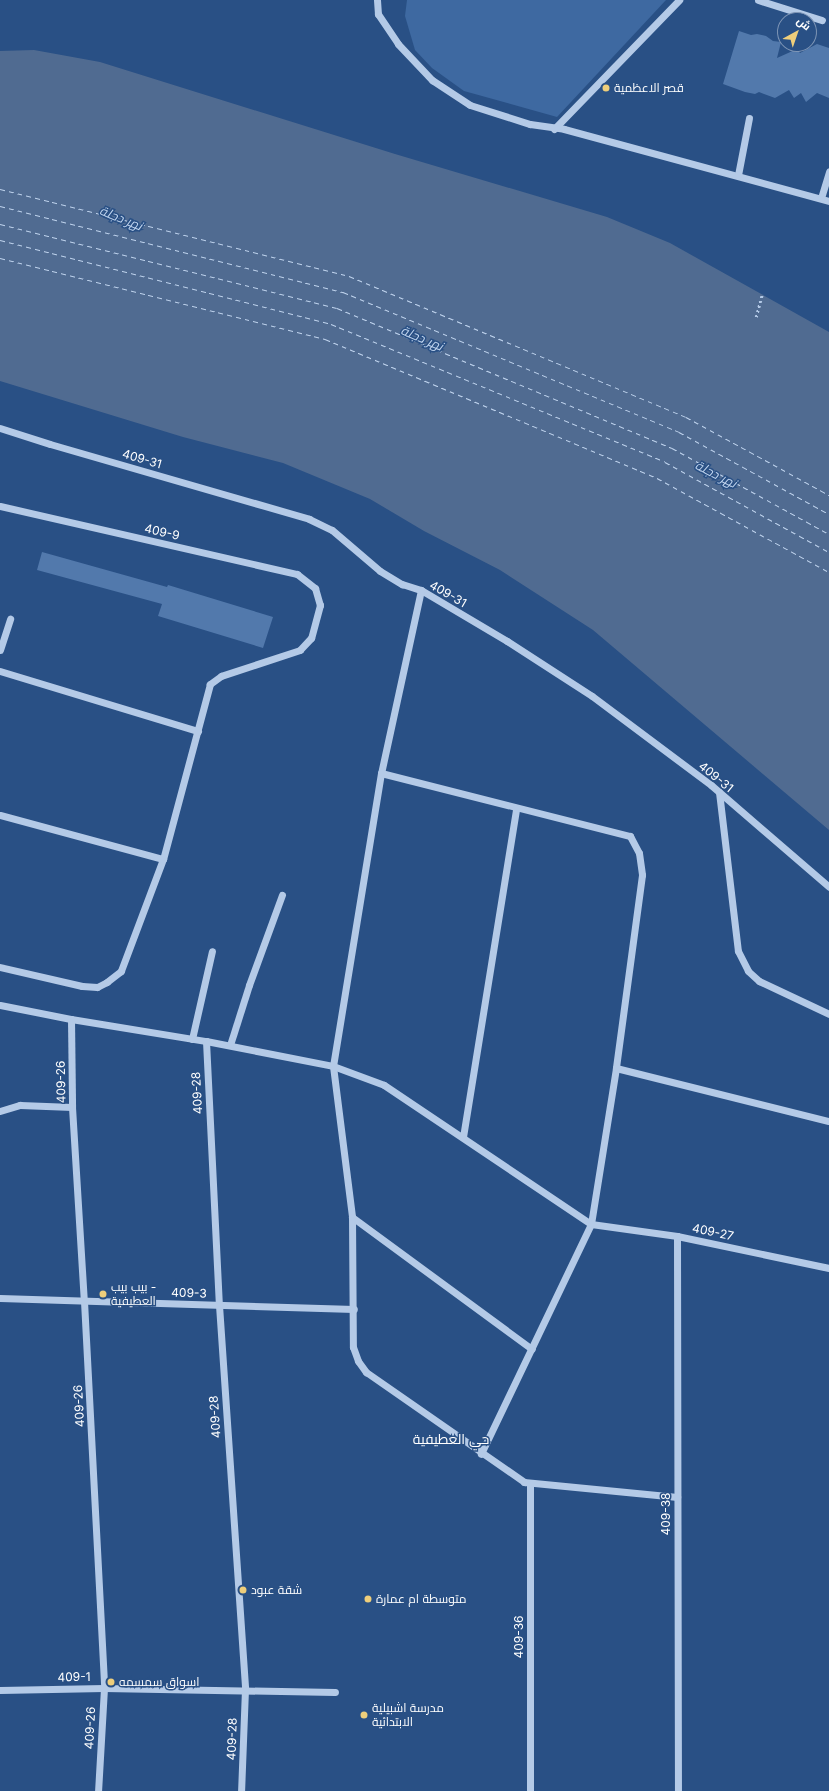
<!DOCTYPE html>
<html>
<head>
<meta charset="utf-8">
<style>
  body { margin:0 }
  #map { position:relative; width:829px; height:1791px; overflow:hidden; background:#295085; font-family:Inter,Cairo,sans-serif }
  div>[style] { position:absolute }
  .green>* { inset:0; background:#3e69a1 }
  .water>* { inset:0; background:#506b91 }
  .ferry>* { height:1px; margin-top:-0.5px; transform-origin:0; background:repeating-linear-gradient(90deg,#c0d4ee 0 5px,transparent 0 9px) }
  .building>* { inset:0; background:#5279ac }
  .path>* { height:2.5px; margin-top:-1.25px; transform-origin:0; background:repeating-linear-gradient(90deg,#b4cae7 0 2px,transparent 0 5px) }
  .minor>* { height:7px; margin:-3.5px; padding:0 3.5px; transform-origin:3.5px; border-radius:3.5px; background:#b4cae7 }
  .dots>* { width:11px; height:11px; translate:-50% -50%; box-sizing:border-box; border:2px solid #295085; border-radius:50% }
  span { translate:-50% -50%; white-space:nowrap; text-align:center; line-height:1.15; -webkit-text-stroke:3px #295085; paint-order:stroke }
  .poi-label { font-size:12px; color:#fff }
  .left { translate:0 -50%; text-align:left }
  .street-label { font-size:12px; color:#fff }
  .water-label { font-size:13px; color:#c0d4ee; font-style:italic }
  .quarter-label { font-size:14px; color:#fff }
  .north { position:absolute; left:777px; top:12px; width:40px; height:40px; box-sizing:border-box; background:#295085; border:1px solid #7f96b6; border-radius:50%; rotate:40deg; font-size:11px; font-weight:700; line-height:16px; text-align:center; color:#fff }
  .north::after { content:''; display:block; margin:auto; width:14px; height:18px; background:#eece7b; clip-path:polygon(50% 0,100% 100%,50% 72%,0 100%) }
</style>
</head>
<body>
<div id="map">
  <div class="green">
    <div style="clip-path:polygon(407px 0,666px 0,557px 117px,464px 91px,432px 68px,415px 50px,405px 16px)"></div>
  </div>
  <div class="water">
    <div style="clip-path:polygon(34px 50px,100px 62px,395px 154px,607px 217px,670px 243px,829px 332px,829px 830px,593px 630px,500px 570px,424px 531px,370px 499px,283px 463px,183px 437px,0 381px,0 51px)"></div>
  </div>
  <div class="ferry">
    <div style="left:0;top:189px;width:360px;rotate:14deg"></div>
    <div style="left:349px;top:276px;width:365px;rotate:22.7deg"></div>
    <div style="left:686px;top:417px;width:163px;rotate:28.6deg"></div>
    <div style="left:0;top:206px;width:354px;rotate:14.1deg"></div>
    <div style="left:343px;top:292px;width:364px;rotate:22.6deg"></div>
    <div style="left:679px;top:432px;width:171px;rotate:28.7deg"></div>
    <div style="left:0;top:224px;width:347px;rotate:14deg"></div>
    <div style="left:337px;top:308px;width:363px;rotate:22.7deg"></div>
    <div style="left:672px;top:448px;width:179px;rotate:28.7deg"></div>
    <div style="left:0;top:240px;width:341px;rotate:14.2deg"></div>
    <div style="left:331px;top:324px;width:361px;rotate:22.4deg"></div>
    <div style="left:665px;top:462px;width:187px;rotate:28.8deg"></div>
    <div style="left:0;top:258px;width:335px;rotate:14deg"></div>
    <div style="left:325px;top:339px;width:360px;rotate:22.7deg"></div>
    <div style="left:657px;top:478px;width:196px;rotate:28.7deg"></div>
  </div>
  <div class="building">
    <div style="clip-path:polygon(739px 31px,751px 35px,757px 34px,766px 36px,773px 41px,781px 42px,777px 58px,797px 49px,800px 53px,817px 44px,829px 48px,829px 98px,817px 93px,806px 102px,801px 93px,794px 98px,789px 90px,775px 98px,759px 92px,755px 94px,745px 92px,723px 84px)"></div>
    <div style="clip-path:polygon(42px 552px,167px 587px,168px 585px,273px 617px,263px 648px,158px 616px,162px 604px,37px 570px)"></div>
  </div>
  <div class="path">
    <div style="left:756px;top:317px;width:24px;rotate:-75deg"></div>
  </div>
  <div class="minor">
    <div style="left:377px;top:0;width:14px;rotate:86deg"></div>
    <div style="left:378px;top:14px;width:36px;rotate:56deg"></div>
    <div style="left:398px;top:44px;width:50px;rotate:46.6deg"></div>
    <div style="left:432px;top:80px;width:45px;rotate:33.3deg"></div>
    <div style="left:470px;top:105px;width:63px;rotate:17.6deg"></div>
    <div style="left:530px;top:124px;width:34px;rotate:8deg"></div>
    <div style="left:564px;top:129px;width:275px;rotate:15.2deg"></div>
    <div style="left:758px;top:0;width:67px;rotate:17.4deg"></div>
    <div style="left:554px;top:129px;width:180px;rotate:-45.9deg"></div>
    <div style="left:738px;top:175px;width:58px;rotate:-79.1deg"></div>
    <div style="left:821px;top:198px;width:28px;rotate:-73deg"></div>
    <div style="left:0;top:428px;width:52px;rotate:17.7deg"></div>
    <div style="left:50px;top:444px;width:270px;rotate:16.1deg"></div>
    <div style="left:309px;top:519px;width:25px;rotate:26deg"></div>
    <div style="left:332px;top:530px;width:63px;rotate:40.5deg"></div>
    <div style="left:380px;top:571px;width:26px;rotate:31deg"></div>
    <div style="left:402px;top:584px;width:20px;rotate:18deg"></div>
    <div style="left:421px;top:590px;width:100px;rotate:30.7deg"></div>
    <div style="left:507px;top:641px;width:101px;rotate:32.9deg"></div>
    <div style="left:592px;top:696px;width:149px;rotate:36.8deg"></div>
    <div style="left:711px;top:785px;width:156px;rotate:40.8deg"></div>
    <div style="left:0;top:506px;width:305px;rotate:12.9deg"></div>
    <div style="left:297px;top:574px;width:23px;rotate:38deg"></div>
    <div style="left:315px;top:588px;width:18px;rotate:74deg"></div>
    <div style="left:320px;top:605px;width:34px;rotate:105deg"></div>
    <div style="left:311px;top:638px;width:16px;rotate:133deg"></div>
    <div style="left:300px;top:650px;width:83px;rotate:161.8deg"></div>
    <div style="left:221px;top:676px;width:14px;rotate:144deg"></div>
    <div style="left:210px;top:684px;width:181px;rotate:105deg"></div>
    <div style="left:163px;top:859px;width:120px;rotate:110.6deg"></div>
    <div style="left:121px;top:971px;width:18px;rotate:142deg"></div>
    <div style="left:107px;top:982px;width:11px;rotate:153deg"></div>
    <div style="left:97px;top:987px;width:15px;rotate:-176deg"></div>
    <div style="left:82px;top:986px;width:84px;rotate:-167deg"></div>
    <div style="left:421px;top:590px;width:187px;rotate:102.3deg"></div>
    <div style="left:381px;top:773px;width:297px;rotate:99.3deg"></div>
    <div style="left:333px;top:1066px;width:152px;rotate:82.8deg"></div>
    <div style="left:352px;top:1217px;width:130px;rotate:89.6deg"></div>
    <div style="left:353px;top:1347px;width:15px;rotate:70deg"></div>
    <div style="left:358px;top:1361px;width:14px;rotate:54deg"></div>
    <div style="left:366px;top:1372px;width:193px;rotate:34.8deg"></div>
    <div style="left:524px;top:1482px;width:154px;rotate:5.6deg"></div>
    <div style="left:0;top:650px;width:33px;rotate:-72deg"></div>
    <div style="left:0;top:671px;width:207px;rotate:16.9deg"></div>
    <div style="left:381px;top:773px;width:257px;rotate:14.2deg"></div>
    <div style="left:630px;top:836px;width:19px;rotate:62deg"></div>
    <div style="left:639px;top:853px;width:22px;rotate:82deg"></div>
    <div style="left:642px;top:875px;width:195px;rotate:97.7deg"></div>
    <div style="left:616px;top:1068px;width:158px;rotate:99.1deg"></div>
    <div style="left:591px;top:1224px;width:255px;rotate:115.6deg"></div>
    <div style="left:719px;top:792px;width:160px;rotate:83.2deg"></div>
    <div style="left:738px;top:951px;width:22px;rotate:63deg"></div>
    <div style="left:748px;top:971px;width:15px;rotate:42deg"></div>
    <div style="left:759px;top:981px;width:77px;rotate:25.2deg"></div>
    <div style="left:0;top:815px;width:169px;rotate:15.1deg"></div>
    <div style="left:0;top:1005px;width:72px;rotate:11.2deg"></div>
    <div style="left:71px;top:1019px;width:137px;rotate:9.3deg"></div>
    <div style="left:206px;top:1041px;width:129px;rotate:11.1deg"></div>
    <div style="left:333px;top:1066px;width:54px;rotate:20.4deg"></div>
    <div style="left:384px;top:1085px;width:249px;rotate:33.9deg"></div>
    <div style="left:591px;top:1224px;width:87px;rotate:7.9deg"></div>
    <div style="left:677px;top:1236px;width:155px;rotate:11.9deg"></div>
    <div style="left:71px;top:1019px;width:88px;rotate:89.3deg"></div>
    <div style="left:72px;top:1107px;width:194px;rotate:86.5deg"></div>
    <div style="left:84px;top:1301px;width:388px;rotate:87deg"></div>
    <div style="left:104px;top:1688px;width:103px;rotate:93.3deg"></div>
    <div style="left:192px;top:1039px;width:90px;rotate:-77.2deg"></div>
    <div style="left:206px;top:1041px;width:264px;rotate:87.2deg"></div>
    <div style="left:219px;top:1305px;width:385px;rotate:86.1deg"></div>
    <div style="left:245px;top:1689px;width:102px;rotate:92.2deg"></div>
    <div style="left:230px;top:1045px;width:63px;rotate:-72.4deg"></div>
    <div style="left:249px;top:985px;width:96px;rotate:-69.9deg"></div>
    <div style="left:616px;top:1068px;width:219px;rotate:14deg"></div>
    <div style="left:0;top:1111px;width:21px;rotate:-17deg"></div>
    <div style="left:20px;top:1105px;width:52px;rotate:2.2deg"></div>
    <div style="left:463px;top:1137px;width:333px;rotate:-80.8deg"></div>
    <div style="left:352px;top:1217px;width:223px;rotate:36.3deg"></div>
    <div style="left:677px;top:1236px;width:555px;rotate:89.9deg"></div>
    <div style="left:0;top:1298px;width:354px;rotate:1.8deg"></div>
    <div style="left:530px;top:1484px;width:307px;rotate:90deg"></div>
    <div style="left:0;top:1690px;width:104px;rotate:-1.1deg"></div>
    <div style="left:104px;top:1688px;width:231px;rotate:1deg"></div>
  </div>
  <div class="dots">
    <div style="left:606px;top:88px;background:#eece7b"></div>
    <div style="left:103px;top:1294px;background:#eece7b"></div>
    <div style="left:243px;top:1590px;background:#eece7b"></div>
    <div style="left:368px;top:1599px;background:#eece7b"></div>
    <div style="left:111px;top:1682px;background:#eece7b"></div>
    <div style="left:364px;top:1715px;background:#eece7b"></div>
  </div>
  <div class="poi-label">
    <span class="left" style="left:614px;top:88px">قصر الاعظمية</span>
    <span class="left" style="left:111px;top:1294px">بيب بيب -<br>العطيفية</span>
    <span class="left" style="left:251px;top:1590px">شقة عبود</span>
    <span class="left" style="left:376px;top:1599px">متوسطة ام عمارة</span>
    <span class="left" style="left:119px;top:1682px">اسواق سمسمه</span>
    <span class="left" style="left:372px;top:1715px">مدرسة اشبيلية<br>الابتدائية</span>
  </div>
  <div class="street-label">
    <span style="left:142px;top:459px;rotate:16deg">409-31</span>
    <span style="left:162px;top:532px;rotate:13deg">409-9</span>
    <span style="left:448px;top:594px;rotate:30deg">409-31</span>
    <span style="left:716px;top:777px;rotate:39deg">409-31</span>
    <span style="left:61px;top:1082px;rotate:-91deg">409-26</span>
    <span style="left:197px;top:1093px;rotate:-93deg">409-28</span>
    <span style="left:713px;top:1232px;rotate:12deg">409-27</span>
    <span style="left:189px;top:1293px;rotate:2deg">409-3</span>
    <span style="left:79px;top:1406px;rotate:-93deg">409-26</span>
    <span style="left:215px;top:1417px;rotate:-94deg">409-28</span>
    <span style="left:666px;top:1514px;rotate:-90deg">409-38</span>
    <span style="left:519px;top:1637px;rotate:-90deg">409-36</span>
    <span style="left:74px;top:1677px;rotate:-1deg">409-1</span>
    <span style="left:90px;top:1728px;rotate:-87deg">409-26</span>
    <span style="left:232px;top:1739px;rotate:-88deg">409-28</span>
  </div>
  <div class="water-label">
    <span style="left:121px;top:218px;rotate:22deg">نهر دجلة</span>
    <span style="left:422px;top:338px;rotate:23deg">نهر دجلة</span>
    <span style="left:716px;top:474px;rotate:27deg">نهر دجلة</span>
  </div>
  <div class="quarter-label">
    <span style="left:451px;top:1439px">حي العطيفية</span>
  </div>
  <div class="north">ش</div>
</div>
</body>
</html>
